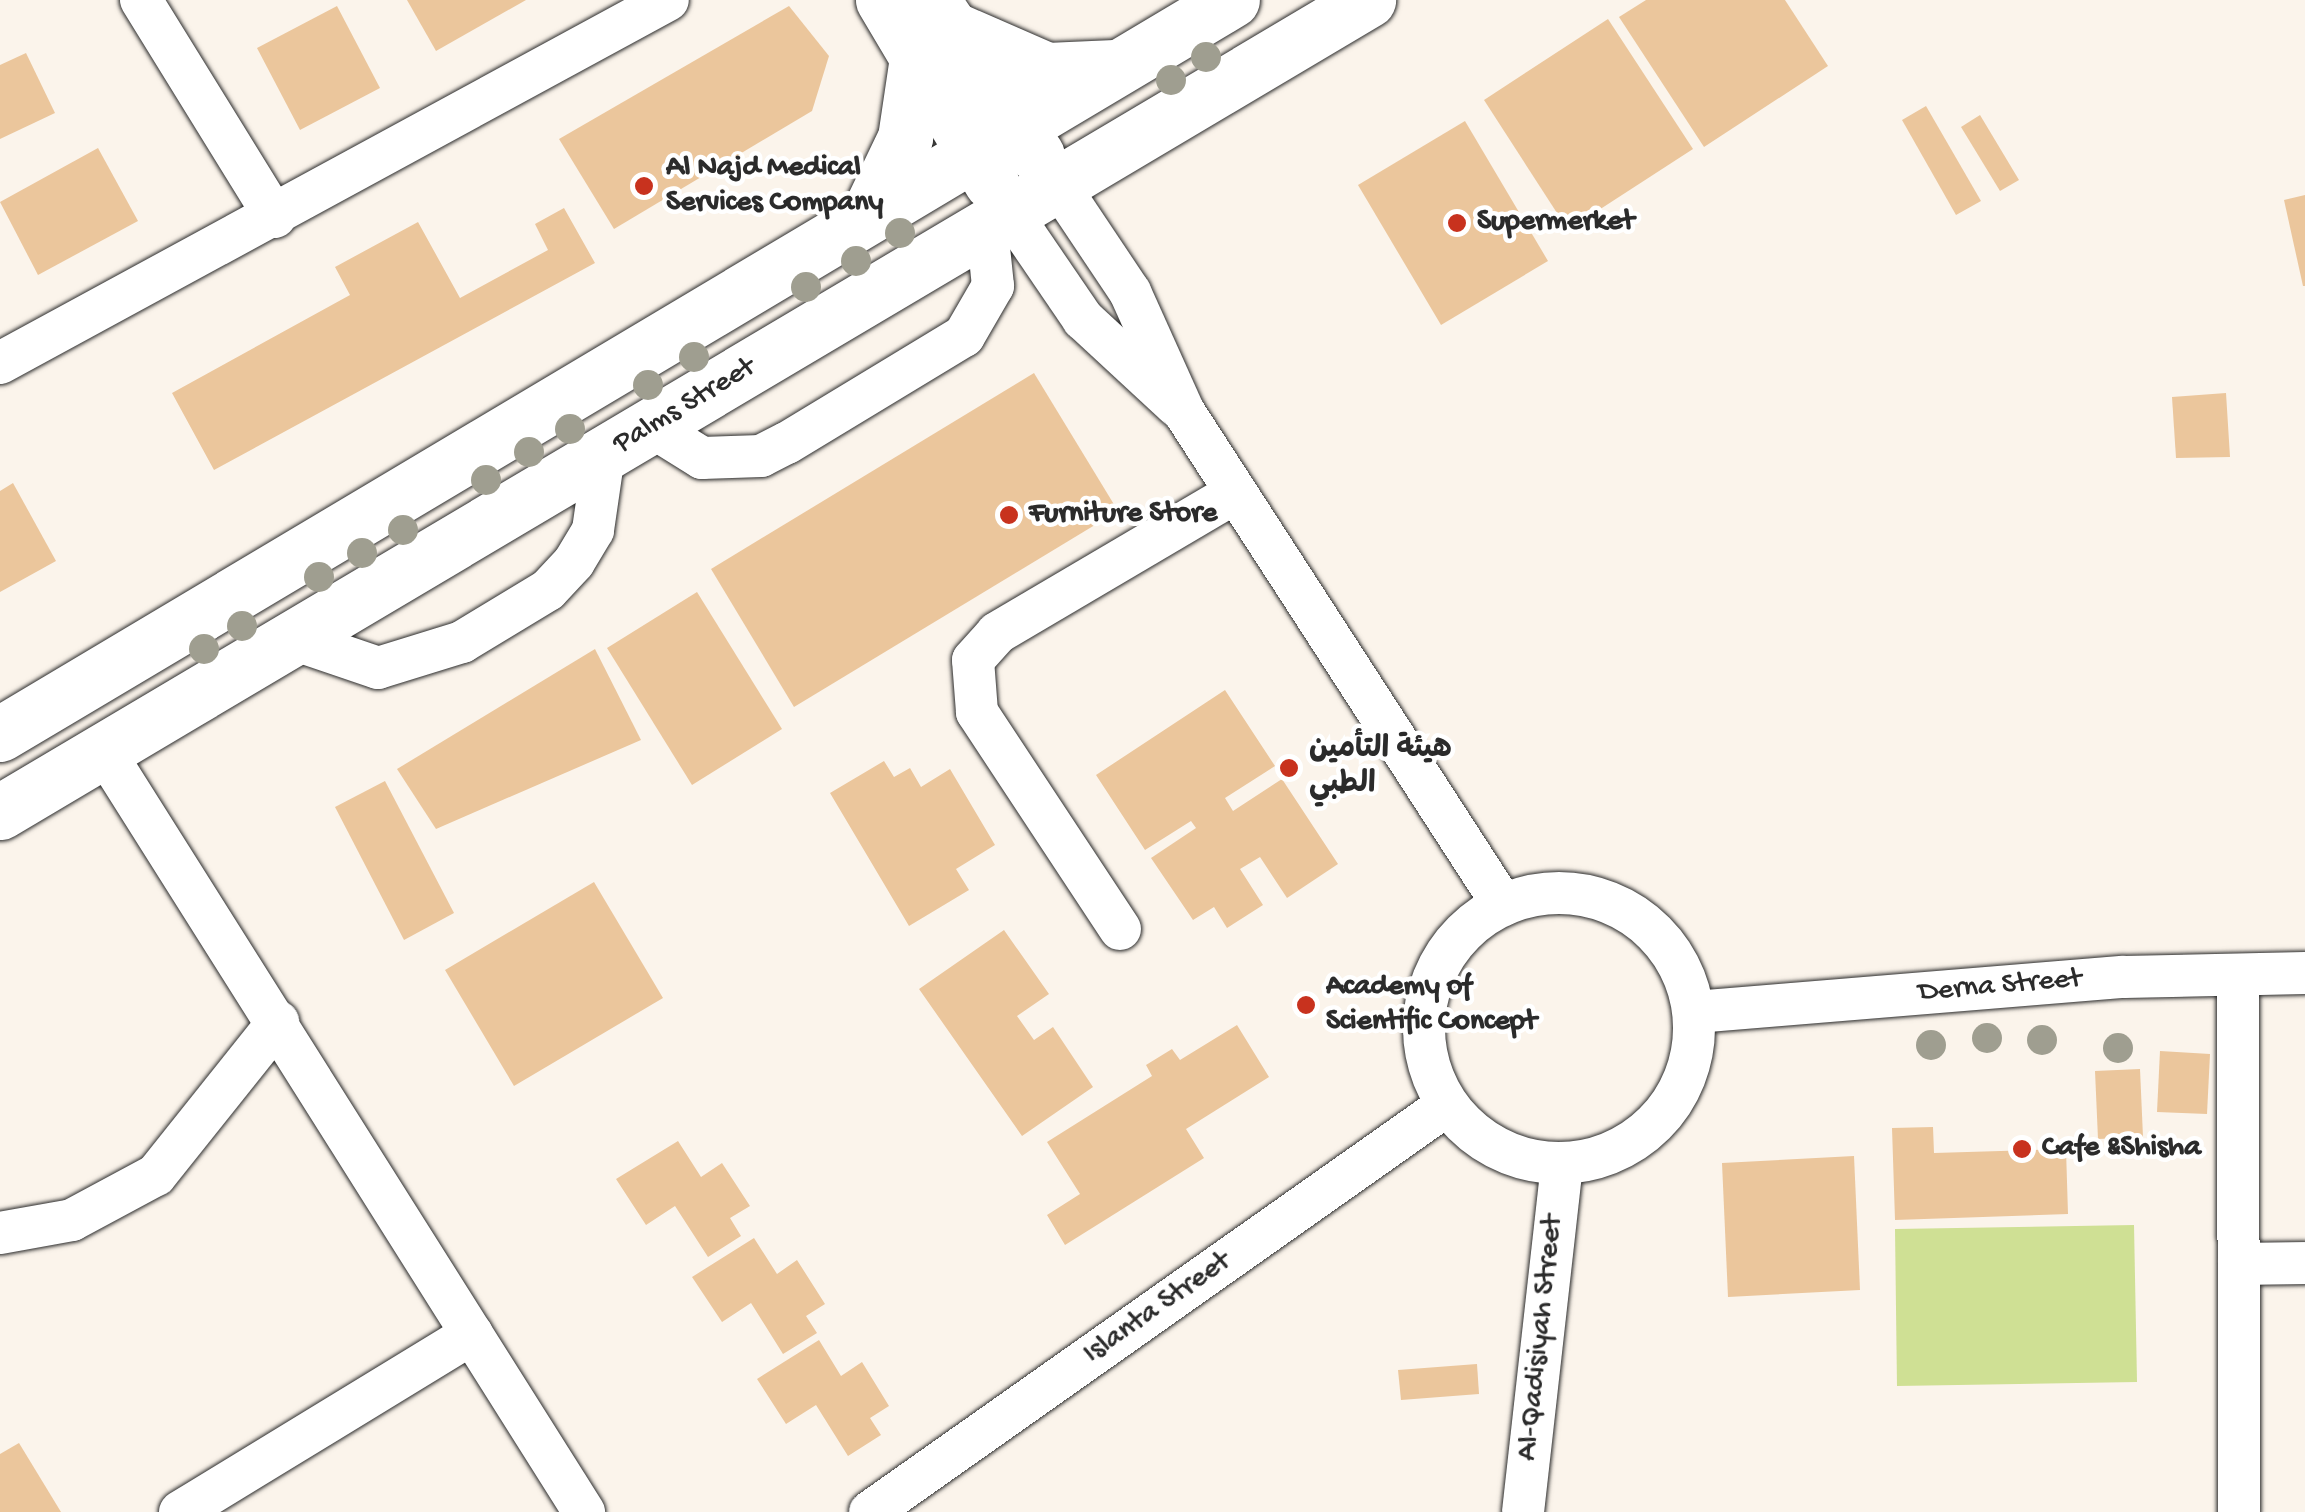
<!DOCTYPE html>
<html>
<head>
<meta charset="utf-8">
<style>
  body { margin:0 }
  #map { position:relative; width:2305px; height:1512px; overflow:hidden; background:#fbf4eb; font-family:"Gochi Hand","Playpen Sans Arabic",sans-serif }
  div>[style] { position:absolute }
  .green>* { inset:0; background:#cfe094 }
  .building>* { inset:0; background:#ebc69c }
  .roads { filter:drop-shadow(0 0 2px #2b2b2b) drop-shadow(0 0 2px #2b2b2b) }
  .minor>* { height:42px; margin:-21px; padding:0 21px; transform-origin:21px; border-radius:21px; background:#fff }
  .minor>.ring { margin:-21px; padding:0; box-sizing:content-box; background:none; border:42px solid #fff; border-radius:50% }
  .major>* { height:55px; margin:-27.5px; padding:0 27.5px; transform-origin:27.5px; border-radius:27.5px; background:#fff }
  .trees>* { width:30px; height:30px; margin:-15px; border-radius:50%; background:#9f9e90 }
  .dots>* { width:28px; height:28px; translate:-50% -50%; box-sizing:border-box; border:5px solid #fff; border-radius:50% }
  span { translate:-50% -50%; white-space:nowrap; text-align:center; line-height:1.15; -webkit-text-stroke:9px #fff; paint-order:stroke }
  .poi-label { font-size:30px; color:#2b2b2b; font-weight:700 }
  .left { translate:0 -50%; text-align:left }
  .street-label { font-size:30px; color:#2b2b2b }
</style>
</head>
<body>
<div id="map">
  <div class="green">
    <div style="clip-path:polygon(2134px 1225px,2137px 1382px,1897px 1386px,1895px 1229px)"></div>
  </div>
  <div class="building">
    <div style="clip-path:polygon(407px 0,526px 0,436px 51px)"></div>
    <div style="clip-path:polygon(1646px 0,1785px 0,1828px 66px,1704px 147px,1619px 17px)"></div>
    <div style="clip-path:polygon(337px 6px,380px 88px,300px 130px,257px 48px)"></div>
    <div style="clip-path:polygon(789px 6px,829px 56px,812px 111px,614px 229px,559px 139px)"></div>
    <div style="clip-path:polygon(1608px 19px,1693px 149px,1568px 230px,1484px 100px)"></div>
    <div style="clip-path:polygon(26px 53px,55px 113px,0 139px,0 65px)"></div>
    <div style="clip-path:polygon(1926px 106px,1981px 201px,1956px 215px,1902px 120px)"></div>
    <div style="clip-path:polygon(1980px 115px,2019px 180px,2000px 191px,1961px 127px)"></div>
    <div style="clip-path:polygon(1465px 121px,1548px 261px,1441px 325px,1358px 185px)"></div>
    <div style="clip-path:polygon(98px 148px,138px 221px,38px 275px,0 202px)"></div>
    <div style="clip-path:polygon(2305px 195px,2305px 286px,2303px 286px,2284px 200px)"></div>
    <div style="clip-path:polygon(564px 208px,595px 263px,214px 470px,172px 393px,350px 295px,335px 267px,418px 222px,460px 298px,548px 250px,535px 224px)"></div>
    <div style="clip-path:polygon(1034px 373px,1118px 511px,794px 707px,711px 569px)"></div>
    <div style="clip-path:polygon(2226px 393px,2230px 457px,2176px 458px,2172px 397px)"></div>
    <div style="clip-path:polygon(13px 483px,56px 561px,0 592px,0 491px)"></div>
    <div style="clip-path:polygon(697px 592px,782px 729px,692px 785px,607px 648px)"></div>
    <div style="clip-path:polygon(595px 649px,641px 740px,436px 829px,397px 769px)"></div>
    <div style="clip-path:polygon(1225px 690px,1275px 766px,1225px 798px,1233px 811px,1282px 779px,1338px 864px,1287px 898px,1260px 857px,1240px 869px,1263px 905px,1227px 928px,1214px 907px,1193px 920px,1151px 858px,1196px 828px,1191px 821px,1145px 850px,1096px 775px)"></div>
    <div style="clip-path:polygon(884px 761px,894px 777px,910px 768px,921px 787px,950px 769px,995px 845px,956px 869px,969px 890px,909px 926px,830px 793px)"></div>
    <div style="clip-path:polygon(385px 781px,454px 913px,404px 940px,335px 807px)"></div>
    <div style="clip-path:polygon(594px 882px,663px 998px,514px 1086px,445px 970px)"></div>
    <div style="clip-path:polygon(1004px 930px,1049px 994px,1017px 1016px,1034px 1040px,1053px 1027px,1093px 1087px,1022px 1136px,919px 989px)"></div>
    <div style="clip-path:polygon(1237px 1025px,1269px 1077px,1186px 1129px,1204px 1158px,1065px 1245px,1047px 1215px,1080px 1194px,1047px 1142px,1152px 1076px,1146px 1065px,1172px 1049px,1180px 1060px)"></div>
    <div style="clip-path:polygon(2160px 1051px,2210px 1054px,2207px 1114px,2157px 1112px)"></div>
    <div style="clip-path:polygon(2140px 1069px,2143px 1137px,2098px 1139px,2095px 1071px)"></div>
    <div style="clip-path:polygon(1933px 1127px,1934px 1153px,2066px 1149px,2068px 1214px,1895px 1220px,1892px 1128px)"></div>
    <div style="clip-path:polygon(678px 1141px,701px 1177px,722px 1163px,750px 1206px,730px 1218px,741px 1236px,708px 1257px,675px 1206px,646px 1225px,616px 1179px)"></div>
    <div style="clip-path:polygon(1854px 1156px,1860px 1290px,1728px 1297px,1722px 1163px)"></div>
    <div style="clip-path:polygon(754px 1238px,777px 1274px,797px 1260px,825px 1304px,806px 1316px,817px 1333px,783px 1354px,751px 1303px,722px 1322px,692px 1277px)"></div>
    <div style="clip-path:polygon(819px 1340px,841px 1376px,862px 1362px,889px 1406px,870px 1418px,881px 1435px,848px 1456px,816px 1405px,786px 1424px,757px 1379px)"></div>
    <div style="clip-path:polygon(1477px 1364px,1479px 1394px,1401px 1400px,1398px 1370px)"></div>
    <div style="clip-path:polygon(19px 1443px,61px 1512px,0 1512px,0 1454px)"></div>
  </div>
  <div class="roads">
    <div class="minor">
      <div style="left:141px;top:0;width:255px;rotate:58.3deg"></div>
      <div style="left:1059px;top:186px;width:128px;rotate:56.2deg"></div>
      <div style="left:1130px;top:292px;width:132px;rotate:65.8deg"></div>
      <div style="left:1184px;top:412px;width:587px;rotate:57.09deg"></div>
      <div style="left:1012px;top:215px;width:126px;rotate:55.7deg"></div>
      <div style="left:1083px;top:319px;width:127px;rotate:42.8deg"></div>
      <div style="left:0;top:363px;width:760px;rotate:-28.52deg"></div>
      <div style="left:652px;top:427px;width:59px;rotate:31.8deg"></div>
      <div style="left:702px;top:458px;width:59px;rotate:-1.9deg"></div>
      <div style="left:761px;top:456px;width:29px;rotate:-27deg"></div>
      <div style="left:787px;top:443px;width:207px;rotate:-31.2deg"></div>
      <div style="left:964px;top:336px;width:58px;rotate:-59.9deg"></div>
      <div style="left:993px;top:286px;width:57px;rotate:-96deg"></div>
      <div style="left:293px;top:639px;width:90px;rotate:18.8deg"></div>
      <div style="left:378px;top:668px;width:88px;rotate:-17.2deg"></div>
      <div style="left:462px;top:642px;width:100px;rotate:-31.2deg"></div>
      <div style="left:548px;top:590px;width:38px;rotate:-47deg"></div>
      <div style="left:574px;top:562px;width:37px;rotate:-59deg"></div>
      <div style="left:593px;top:530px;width:76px;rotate:-81.7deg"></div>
      <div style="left:104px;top:751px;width:900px;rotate:57.76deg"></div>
      <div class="ring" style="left:1424px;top:893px;width:228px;height:228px"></div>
      <div style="left:1120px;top:929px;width:260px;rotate:-123.4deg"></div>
      <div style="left:977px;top:712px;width:52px;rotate:-94.4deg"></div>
      <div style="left:973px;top:660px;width:36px;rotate:-48deg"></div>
      <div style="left:997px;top:633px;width:277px;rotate:-30.5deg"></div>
      <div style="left:2238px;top:976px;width:536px;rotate:89.89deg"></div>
      <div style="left:1695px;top:1012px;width:430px;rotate:-4.7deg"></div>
      <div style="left:2124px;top:977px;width:181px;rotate:-1.3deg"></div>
      <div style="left:0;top:1233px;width:73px;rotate:-10.2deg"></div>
      <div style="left:72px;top:1220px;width:95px;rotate:-28.2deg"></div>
      <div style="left:156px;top:1175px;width:196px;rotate:-51.4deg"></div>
      <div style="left:2239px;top:1264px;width:66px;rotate:-0.9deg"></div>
      <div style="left:180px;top:1512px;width:342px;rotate:-31.4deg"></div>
      <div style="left:870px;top:1512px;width:706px;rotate:-35.2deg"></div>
      <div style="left:1523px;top:1512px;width:351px;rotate:-83.6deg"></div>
    </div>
    <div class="major">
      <div style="left:883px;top:0;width:212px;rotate:59.3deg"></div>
      <div style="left:932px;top:0;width:187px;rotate:55.9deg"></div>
      <div style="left:955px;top:30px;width:100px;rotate:23.5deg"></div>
      <div style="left:1047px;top:70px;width:68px;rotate:-2.5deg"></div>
      <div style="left:870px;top:211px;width:81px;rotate:-64.4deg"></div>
      <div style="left:905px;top:138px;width:81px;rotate:-81.5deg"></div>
      <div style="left:0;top:734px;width:1434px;rotate:-30.79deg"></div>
      <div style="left:0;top:812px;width:1591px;rotate:-30.69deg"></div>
    </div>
  </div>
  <div class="trees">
    <div style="left:1206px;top:57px"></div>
    <div style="left:1171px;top:80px"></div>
    <div style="left:900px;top:233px"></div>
    <div style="left:856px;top:261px"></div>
    <div style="left:806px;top:287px"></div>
    <div style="left:694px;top:357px"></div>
    <div style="left:648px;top:385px"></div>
    <div style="left:570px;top:429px"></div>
    <div style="left:529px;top:452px"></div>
    <div style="left:486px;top:480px"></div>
    <div style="left:403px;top:530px"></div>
    <div style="left:362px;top:553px"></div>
    <div style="left:319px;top:577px"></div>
    <div style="left:242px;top:626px"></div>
    <div style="left:204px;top:649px"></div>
    <div style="left:1987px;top:1038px"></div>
    <div style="left:2042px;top:1040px"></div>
    <div style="left:1931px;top:1045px"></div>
    <div style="left:2118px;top:1048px"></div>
  </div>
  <div class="dots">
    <div style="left:644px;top:186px;background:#c8321e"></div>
    <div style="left:1457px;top:223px;background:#c8321e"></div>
    <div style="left:1009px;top:515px;background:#c8321e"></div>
    <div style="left:1289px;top:768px;background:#c8321e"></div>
    <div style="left:1306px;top:1005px;background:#c8321e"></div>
    <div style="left:2022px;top:1149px;background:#c8321e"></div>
  </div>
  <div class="poi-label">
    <span class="left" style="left:666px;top:186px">Al Najd Medical<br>Services Company</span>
    <span class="left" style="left:1477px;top:223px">Supermerket</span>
    <span class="left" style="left:1029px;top:515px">Furniture Store</span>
    <span class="left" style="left:1309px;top:768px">هيئة التأمين<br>الطبي</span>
    <span class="left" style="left:1326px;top:1005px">Academy of<br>Scientific Concept</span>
    <span class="left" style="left:2042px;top:1149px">Cafe &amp;Shisha</span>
  </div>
  <div class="street-label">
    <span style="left:685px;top:407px;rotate:-31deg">Palms Street</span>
    <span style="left:2000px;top:987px;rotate:-5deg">Derna Street</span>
    <span style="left:1158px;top:1309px;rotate:-35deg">Islanta Street</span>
    <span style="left:1542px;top:1338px;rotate:-84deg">Al-Qadisiyah Street</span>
  </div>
</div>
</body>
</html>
